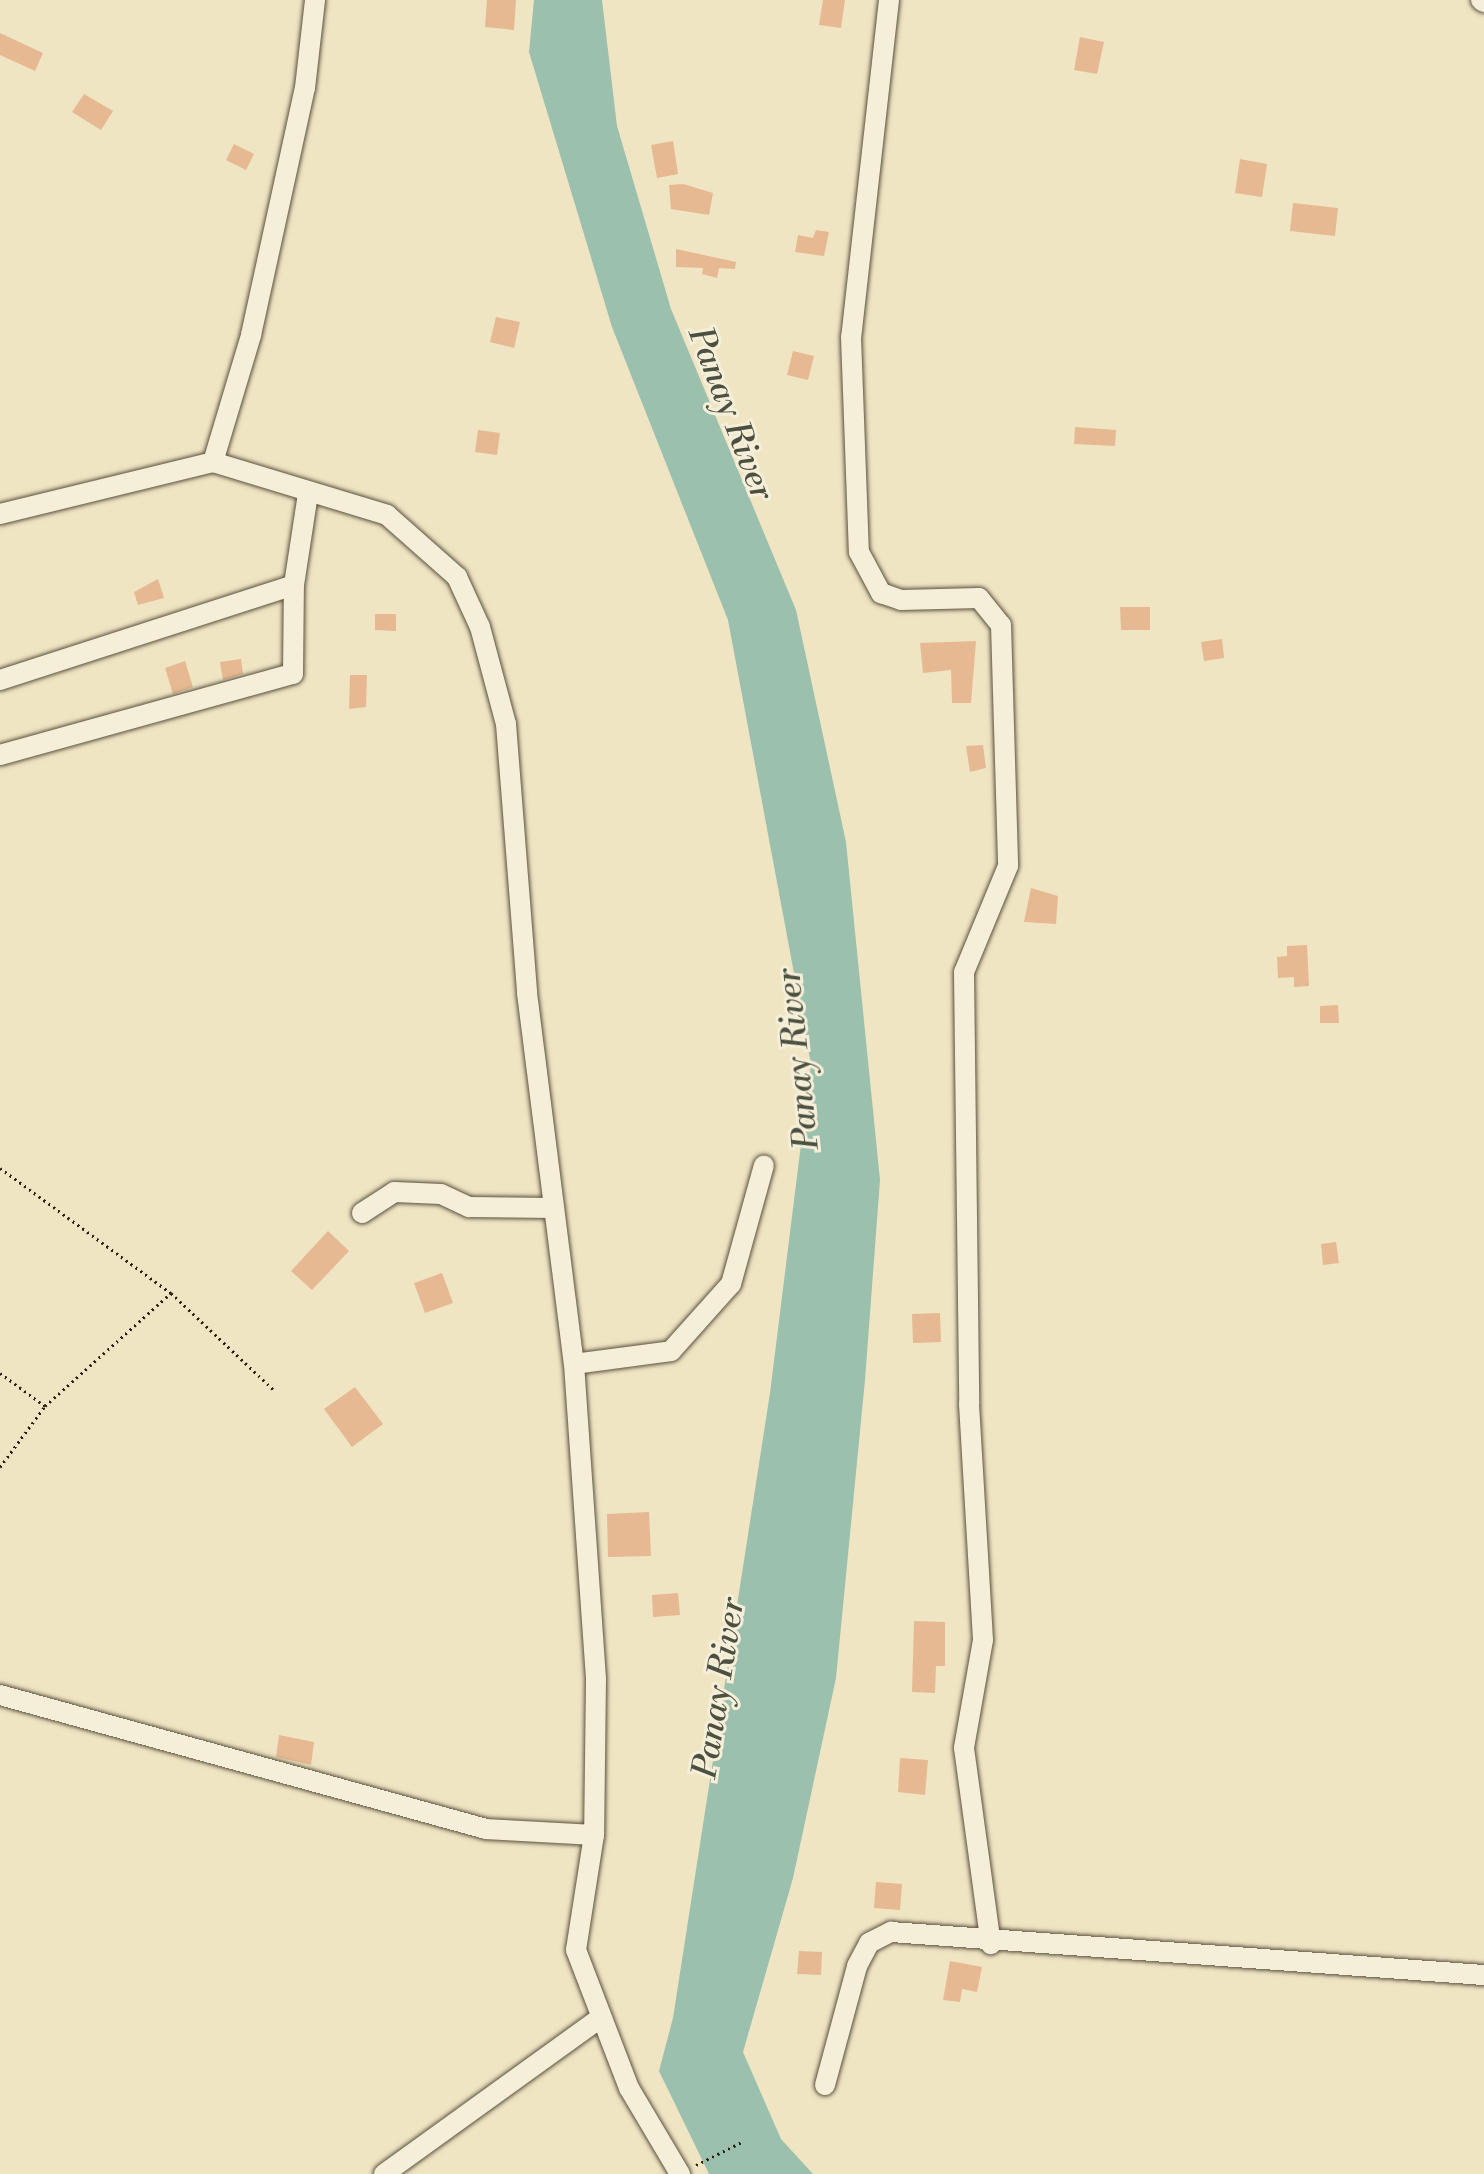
<!DOCTYPE html>
<html>
<head>
<meta charset="utf-8">
<style>
  body { margin:0 }
  #map { position:relative; width:1484px; height:2174px; overflow:hidden; background:#efe5c3; font-family:"Libre Bodoni",serif }
  div>[style] { position:absolute }
  .water>* { inset:0; background:#9bc0ad }
  .building>* { inset:0; background:#e6b993 }
  .path>* { height:3px; margin-top:-1.5px; transform-origin:0; background:repeating-linear-gradient(90deg,#2a2011 0 2px,transparent 0 6px) }
  .roads { filter:drop-shadow(0 0 2px #5b513e) drop-shadow(0 0 2px #5b513e) }
  .minor>* { height:20px; margin:-10px; padding:0 10px; transform-origin:10px; border-radius:10px; background:#f5eed8 }
  span { translate:-50% -50%; white-space:nowrap; text-align:center; line-height:1.15; -webkit-text-stroke:6px #f5eed8; paint-order:stroke }
  .water-label { font-size:34px; color:#4c5040; font-style:italic }
</style>
</head>
<body>
<div id="map">
  <div class="water">
    <div style="clip-path:polygon(534px 0,602px 0,617px 126px,671px 309px,796px 610px,846px 842px,880px 1180px,865px 1380px,836px 1678px,793px 1878px,743px 2052px,781px 2139px,813px 2174px,709px 2174px,659px 2071px,673px 2018px,770px 1393px,811px 1064px,728px 620px,612px 327px,529px 52px)"></div>
  </div>
  <div class="building">
    <div style="clip-path:polygon(487px 0,516px 0,514px 30px,485px 27px)"></div>
    <div style="clip-path:polygon(823px 0,845px 0,841px 28px,819px 25px)"></div>
    <div style="clip-path:polygon(0 33px,43px 53px,35px 71px,0 55px)"></div>
    <div style="clip-path:polygon(1080px 37px,1104px 42px,1097px 74px,1074px 70px)"></div>
    <div style="clip-path:polygon(84px 94px,113px 111px,101px 130px,72px 112px)"></div>
    <div style="clip-path:polygon(673px 141px,678px 174px,657px 178px,651px 145px)"></div>
    <div style="clip-path:polygon(234px 144px,254px 154px,246px 170px,226px 160px)"></div>
    <div style="clip-path:polygon(1240px 159px,1267px 164px,1262px 197px,1235px 193px)"></div>
    <div style="clip-path:polygon(683px 184px,713px 193px,709px 215px,671px 209px,669px 185px)"></div>
    <div style="clip-path:polygon(1293px 203px,1338px 208px,1335px 236px,1290px 231px)"></div>
    <div style="clip-path:polygon(816px 230px,829px 232px,824px 256px,795px 252px,798px 235px,813px 238px)"></div>
    <div style="clip-path:polygon(676px 249px,736px 262px,735px 269px,719px 268px,717px 278px,702px 274px,703px 268px,676px 267px)"></div>
    <div style="clip-path:polygon(496px 317px,520px 322px,514px 348px,490px 342px)"></div>
    <div style="clip-path:polygon(793px 351px,814px 356px,808px 380px,787px 375px)"></div>
    <div style="clip-path:polygon(1075px 427px,1116px 430px,1115px 446px,1074px 444px)"></div>
    <div style="clip-path:polygon(478px 430px,500px 433px,497px 455px,475px 452px)"></div>
    <div style="clip-path:polygon(158px 579px,164px 598px,138px 605px,134px 592px)"></div>
    <div style="clip-path:polygon(1120px 607px,1150px 607px,1150px 630px,1121px 630px)"></div>
    <div style="clip-path:polygon(375px 614px,396px 614px,396px 631px,375px 630px)"></div>
    <div style="clip-path:polygon(1222px 639px,1224px 658px,1204px 661px,1201px 642px)"></div>
    <div style="clip-path:polygon(976px 641px,971px 703px,952px 703px,951px 670px,923px 673px,920px 643px)"></div>
    <div style="clip-path:polygon(241px 659px,243px 674px,223px 680px,220px 662px)"></div>
    <div style="clip-path:polygon(185px 661px,193px 687px,173px 694px,165px 668px)"></div>
    <div style="clip-path:polygon(350px 675px,367px 675px,366px 707px,349px 709px)"></div>
    <div style="clip-path:polygon(983px 745px,986px 768px,970px 772px,966px 746px)"></div>
    <div style="clip-path:polygon(1031px 888px,1058px 896px,1056px 924px,1024px 922px)"></div>
    <div style="clip-path:polygon(1307px 945px,1309px 986px,1294px 987px,1294px 977px,1278px 978px,1277px 957px,1287px 956px,1287px 946px)"></div>
    <div style="clip-path:polygon(1338px 1005px,1339px 1023px,1320px 1023px,1320px 1006px)"></div>
    <div style="clip-path:polygon(328px 1231px,349px 1251px,312px 1290px,291px 1271px)"></div>
    <div style="clip-path:polygon(1336px 1242px,1339px 1263px,1323px 1265px,1321px 1244px)"></div>
    <div style="clip-path:polygon(442px 1273px,453px 1303px,425px 1313px,414px 1283px)"></div>
    <div style="clip-path:polygon(940px 1313px,941px 1342px,913px 1343px,912px 1314px)"></div>
    <div style="clip-path:polygon(355px 1387px,383px 1424px,352px 1447px,324px 1409px)"></div>
    <div style="clip-path:polygon(649px 1512px,651px 1556px,608px 1557px,607px 1514px)"></div>
    <div style="clip-path:polygon(678px 1593px,680px 1615px,653px 1617px,652px 1595px)"></div>
    <div style="clip-path:polygon(914px 1621px,945px 1622px,945px 1666px,936px 1666px,935px 1693px,912px 1692px)"></div>
    <div style="clip-path:polygon(279px 1735px,314px 1742px,311px 1765px,276px 1757px)"></div>
    <div style="clip-path:polygon(900px 1758px,928px 1760px,925px 1795px,898px 1792px)"></div>
    <div style="clip-path:polygon(876px 1882px,902px 1884px,900px 1910px,874px 1908px)"></div>
    <div style="clip-path:polygon(799px 1951px,822px 1952px,821px 1975px,797px 1974px)"></div>
    <div style="clip-path:polygon(950px 1961px,982px 1967px,977px 1992px,962px 1989px,960px 2002px,943px 2000px)"></div>
  </div>
  <div class="path">
    <div style="left:0;top:1168px;width:212px;rotate:36.2deg"></div>
    <div style="left:0;top:1373px;width:56px;rotate:36.3deg"></div>
    <div style="left:0;top:1467px;width:76px;rotate:-53.6deg"></div>
    <div style="left:45px;top:1406px;width:169px;rotate:-41.9deg"></div>
    <div style="left:171px;top:1293px;width:144px;rotate:43.3deg"></div>
    <div style="left:696px;top:2165px;width:51px;rotate:-26.6deg"></div>
  </div>
  <div class="roads">
    <div class="minor">
      <div style="left:889px;top:0;width:339px;rotate:96.4deg"></div>
      <div style="left:851px;top:337px;width:215px;rotate:87.9deg"></div>
      <div style="left:859px;top:552px;width:47px;rotate:61.8deg"></div>
      <div style="left:881px;top:593px;width:21px;rotate:19deg"></div>
      <div style="left:901px;top:600px;width:78px;rotate:-1.5deg"></div>
      <div style="left:979px;top:598px;width:35px;rotate:51deg"></div>
      <div style="left:1001px;top:625px;width:241px;rotate:88.3deg"></div>
      <div style="left:1008px;top:866px;width:115px;rotate:112.5deg"></div>
      <div style="left:964px;top:972px;width:432px;rotate:89.3deg"></div>
      <div style="left:969px;top:1404px;width:236px;rotate:86.6deg"></div>
      <div style="left:983px;top:1640px;width:110px;rotate:100deg"></div>
      <div style="left:964px;top:1748px;width:198px;rotate:82.2deg"></div>
      <div style="left:1481px;top:0;width:4px;rotate:34deg"></div>
      <div style="left:213px;top:462px;width:133px;rotate:-73.3deg"></div>
      <div style="left:251px;top:335px;width:253px;rotate:-77.7deg"></div>
      <div style="left:305px;top:88px;width:89px;rotate:-83.5deg"></div>
      <div style="left:0;top:514px;width:219px;rotate:-13.7deg"></div>
      <div style="left:213px;top:462px;width:182px;rotate:16.9deg"></div>
      <div style="left:387px;top:515px;width:94px;rotate:41.5deg"></div>
      <div style="left:457px;top:577px;width:55px;rotate:65.3deg"></div>
      <div style="left:480px;top:627px;width:100px;rotate:75deg"></div>
      <div style="left:506px;top:724px;width:270px;rotate:85.5deg"></div>
      <div style="left:527px;top:993px;width:374px;rotate:82.8deg"></div>
      <div style="left:574px;top:1364px;width:316px;rotate:86deg"></div>
      <div style="left:596px;top:1679px;width:156px;rotate:90.7deg"></div>
      <div style="left:594px;top:1835px;width:116px;rotate:98.9deg"></div>
      <div style="left:576px;top:1950px;width:148px;rotate:69deg"></div>
      <div style="left:629px;top:2088px;width:100px;rotate:59.3deg"></div>
      <div style="left:0;top:680px;width:309px;rotate:-17.9deg"></div>
      <div style="left:0;top:755px;width:304px;rotate:-15.5deg"></div>
      <div style="left:293px;top:674px;width:89px;rotate:-89.4deg"></div>
      <div style="left:294px;top:585px;width:92px;rotate:-81.3deg"></div>
      <div style="left:362px;top:1213px;width:38px;rotate:-33deg"></div>
      <div style="left:394px;top:1192px;width:47px;rotate:2.4deg"></div>
      <div style="left:441px;top:1194px;width:31px;rotate:25deg"></div>
      <div style="left:469px;top:1207px;width:84px;rotate:0.7deg"></div>
      <div style="left:574px;top:1364px;width:98px;rotate:-7.6deg"></div>
      <div style="left:671px;top:1351px;width:90px;rotate:-48.2deg"></div>
      <div style="left:731px;top:1284px;width:123px;rotate:-74.5deg"></div>
      <div style="left:0;top:1695px;width:504px;rotate:15.41deg"></div>
      <div style="left:486px;top:1829px;width:108px;rotate:3.2deg"></div>
      <div style="left:825px;top:2085px;width:123px;rotate:-74.9deg"></div>
      <div style="left:857px;top:1966px;width:26px;rotate:-62deg"></div>
      <div style="left:869px;top:1943px;width:25px;rotate:-27deg"></div>
      <div style="left:891px;top:1932px;width:595px;rotate:4.15deg"></div>
      <div style="left:384px;top:2174px;width:266px;rotate:-35.8deg"></div>
    </div>
  </div>
  <div class="water-label">
    <span style="left:730px;top:414px;rotate:69deg">Panay River</span>
    <span style="left:799px;top:1059px;rotate:-96deg">Panay River</span>
    <span style="left:720px;top:1688px;rotate:-81deg">Panay River</span>
  </div>
</div>
</body>
</html>
